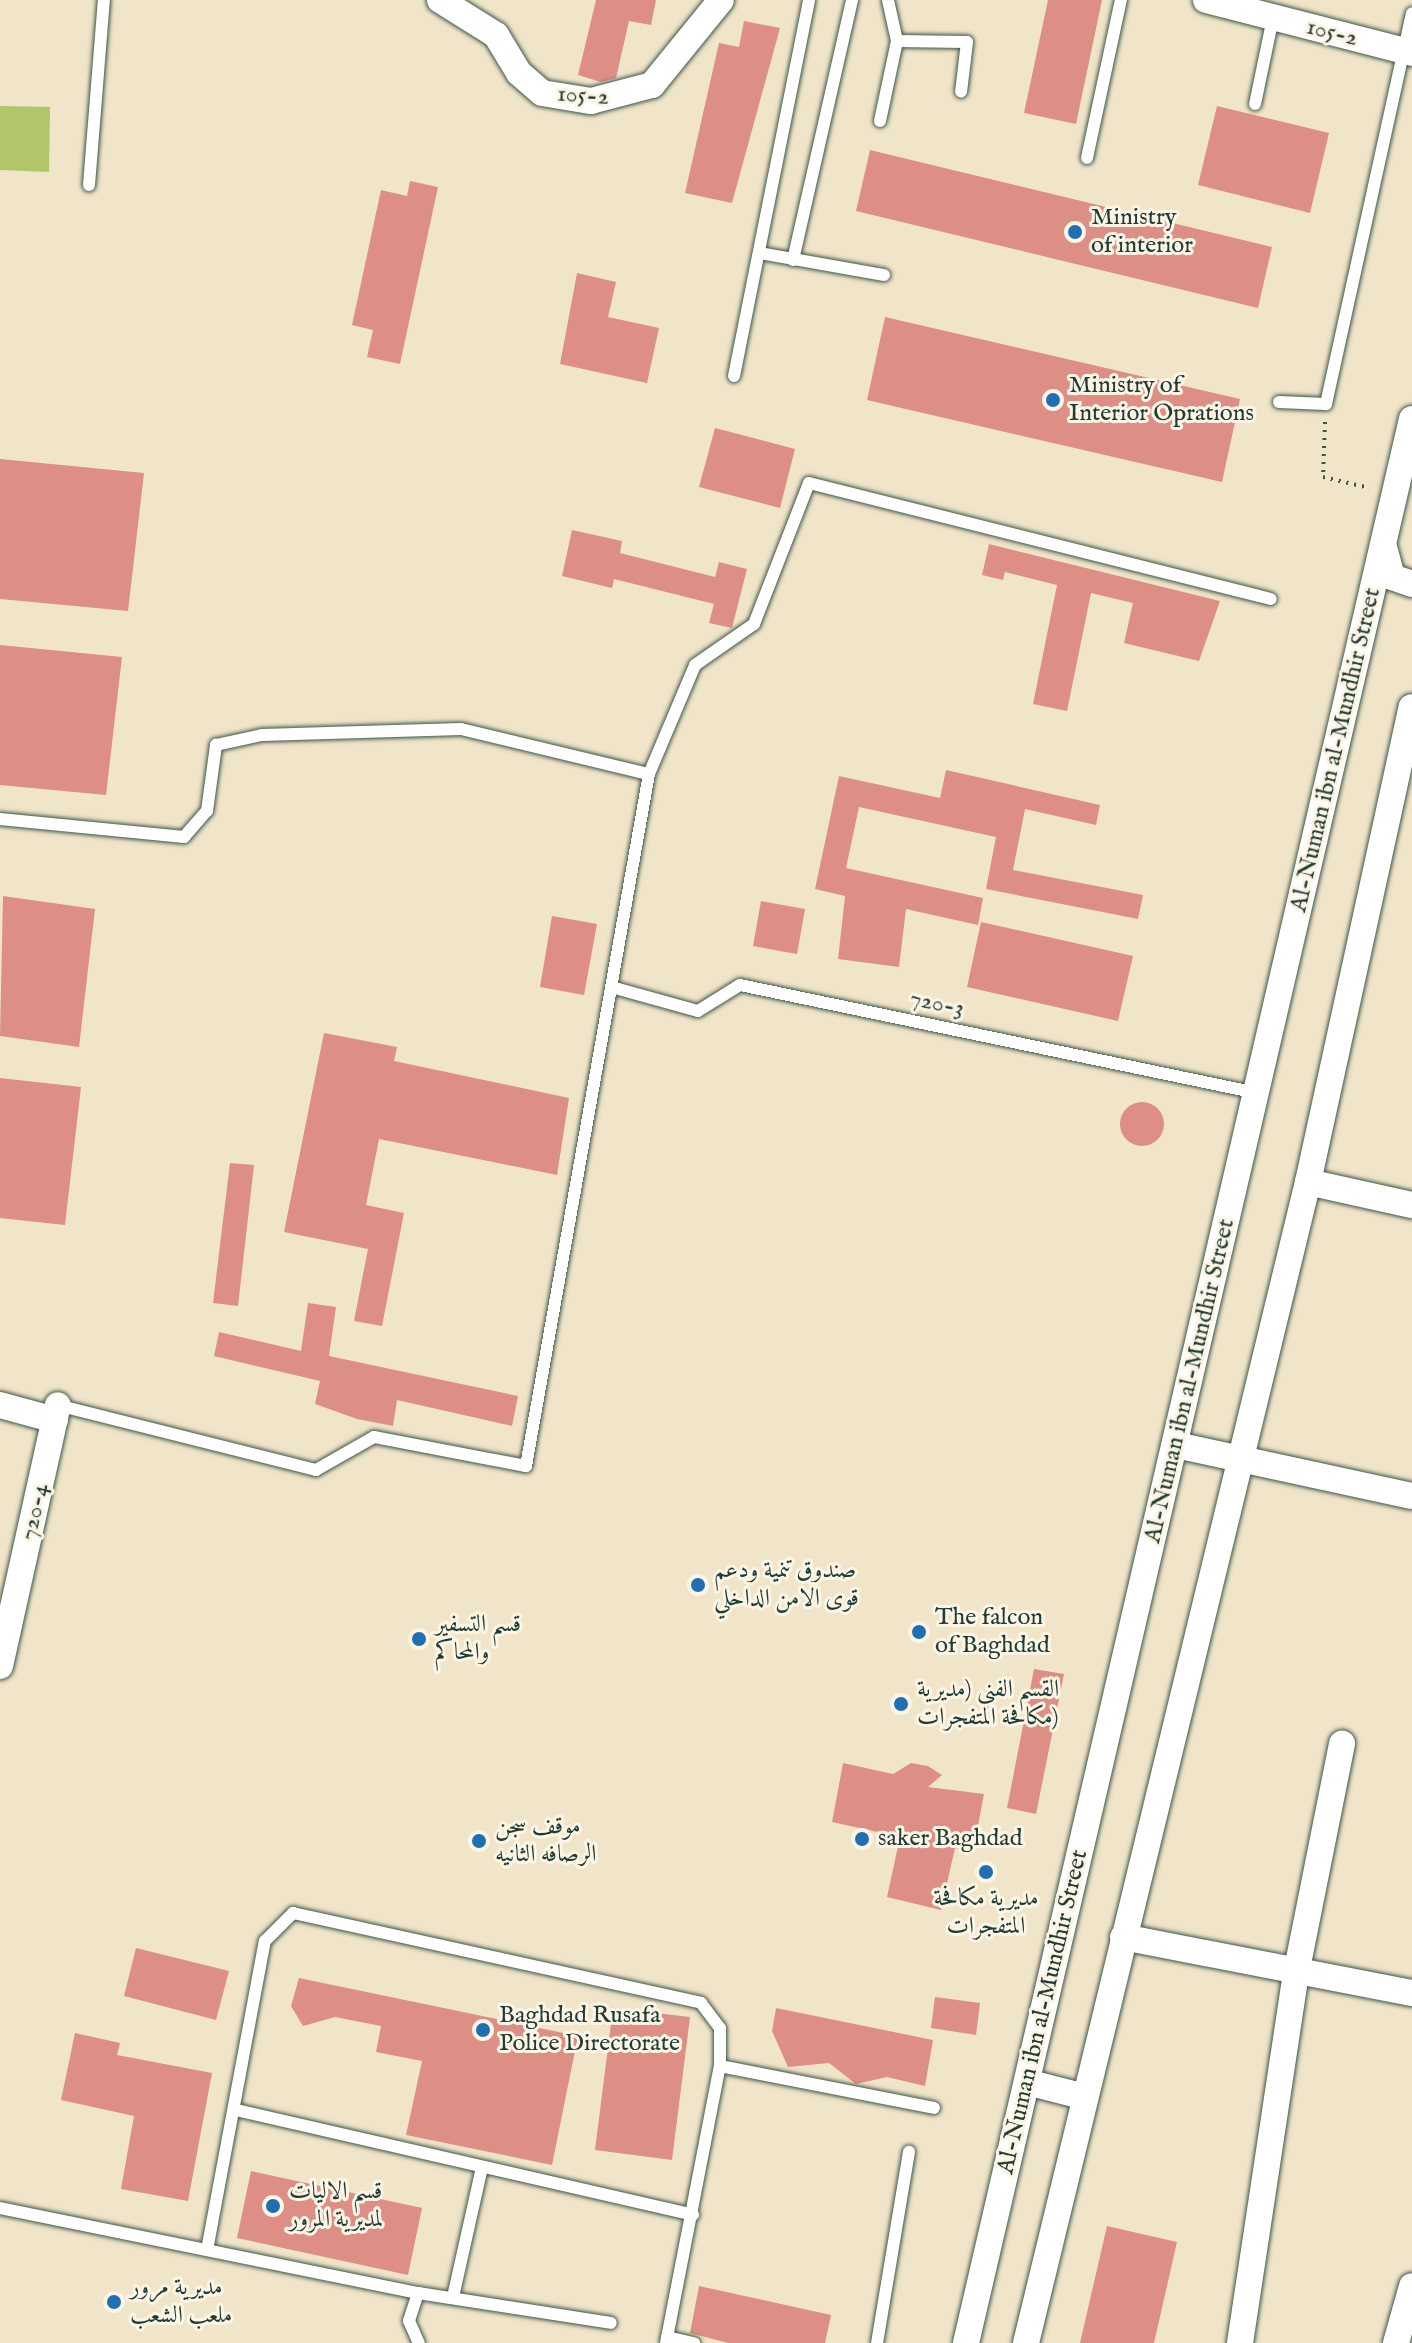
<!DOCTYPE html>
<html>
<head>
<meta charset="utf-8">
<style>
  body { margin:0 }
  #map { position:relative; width:1412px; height:2343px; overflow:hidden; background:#f1e5c9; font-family:"IM FELL English",Amiri,serif }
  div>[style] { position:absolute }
  .green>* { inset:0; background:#b2c568 }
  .building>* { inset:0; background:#dd8f86 }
  .round { border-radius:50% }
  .path>* { height:4px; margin-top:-2px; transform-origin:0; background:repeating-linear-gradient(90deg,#3e564a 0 2px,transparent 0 8px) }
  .roads { filter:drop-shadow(0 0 2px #3e564a) drop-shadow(0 0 2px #3e564a) }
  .service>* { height:12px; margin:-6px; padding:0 6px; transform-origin:6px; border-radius:6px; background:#fff }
  .minor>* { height:26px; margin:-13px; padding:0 13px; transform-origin:13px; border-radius:13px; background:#fff }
  .dots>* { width:22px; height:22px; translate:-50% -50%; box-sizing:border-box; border:4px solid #fcf5e5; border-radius:50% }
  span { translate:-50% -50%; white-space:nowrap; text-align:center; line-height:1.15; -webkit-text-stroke:6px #fcf5e5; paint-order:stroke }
  .street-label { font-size:24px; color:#1f3d34 }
  .poi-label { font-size:24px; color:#1f3d34 }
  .left { translate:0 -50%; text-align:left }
</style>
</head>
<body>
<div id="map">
  <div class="green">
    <div style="clip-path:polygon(0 106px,50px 107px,49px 172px,0 170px)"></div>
  </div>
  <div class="building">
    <div style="clip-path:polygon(596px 0,656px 0,651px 25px,629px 21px,616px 78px,601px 82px,578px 75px)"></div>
    <div style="clip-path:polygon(1048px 0,1102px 0,1076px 124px,1024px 113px)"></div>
    <div style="clip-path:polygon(744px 21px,780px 28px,732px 203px,685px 193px,719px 43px,739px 47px)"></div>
    <div style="clip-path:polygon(1217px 106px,1329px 133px,1310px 213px,1198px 185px)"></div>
    <div style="clip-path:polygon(870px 150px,1272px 247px,1258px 308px,856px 211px)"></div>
    <div style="clip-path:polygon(410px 181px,438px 187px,400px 364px,367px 357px,373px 330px,352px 325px,381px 190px,407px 196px)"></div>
    <div style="clip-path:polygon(577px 273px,616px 282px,608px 317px,659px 328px,647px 383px,560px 364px)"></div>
    <div style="clip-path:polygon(885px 317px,1240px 399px,1222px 482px,867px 400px)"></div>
    <div style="clip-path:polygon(715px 428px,795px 449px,780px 508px,699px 487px)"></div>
    <div style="clip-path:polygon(0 459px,144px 473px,128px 611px,0 599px)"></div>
    <div style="clip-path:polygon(572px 530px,622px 541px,620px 553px,715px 577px,719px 562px,747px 569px,732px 628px,709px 623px,714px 604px,614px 579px,612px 588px,562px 576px)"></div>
    <div style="clip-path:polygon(989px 544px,1220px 601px,1199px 661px,1124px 643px,1133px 603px,1091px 593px,1067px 711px,1033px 704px,1057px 585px,1005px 572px,1003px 580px,982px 575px)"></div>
    <div style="clip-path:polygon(0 645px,122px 657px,106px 795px,0 785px)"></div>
    <div style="clip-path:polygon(946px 770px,1100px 805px,1096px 825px,1025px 809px,1013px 870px,1143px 895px,1138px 919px,986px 889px,996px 837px,859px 807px,846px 868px,983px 898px,978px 925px,906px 909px,899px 967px,838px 959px,845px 896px,815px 889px,839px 776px,940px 798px)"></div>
    <div style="clip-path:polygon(3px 896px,95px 909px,79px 1047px,0 1036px)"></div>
    <div style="clip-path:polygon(761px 901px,805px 909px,797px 954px,753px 946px)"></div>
    <div style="clip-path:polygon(552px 916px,597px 924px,584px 995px,540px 987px)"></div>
    <div style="clip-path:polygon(981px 922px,1133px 956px,1118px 1021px,967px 987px)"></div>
    <div style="clip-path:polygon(324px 1033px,397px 1047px,394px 1061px,569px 1098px,557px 1175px,379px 1139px,366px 1205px,404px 1213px,382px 1326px,354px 1321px,368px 1249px,284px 1232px)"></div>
    <div style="clip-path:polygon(0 1078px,81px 1087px,65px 1225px,0 1218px)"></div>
    <div class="round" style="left:1120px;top:1102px;width:44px;height:44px"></div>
    <div style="clip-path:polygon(230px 1163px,254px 1165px,238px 1306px,213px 1303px)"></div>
    <div style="clip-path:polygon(308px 1303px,336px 1307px,329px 1356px,518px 1396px,512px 1426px,397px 1400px,393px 1426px,357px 1419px,315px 1404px,320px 1381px,214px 1356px,219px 1332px,301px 1351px)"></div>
    <div style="clip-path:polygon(1034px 1669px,1064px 1674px,1036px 1814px,1007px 1808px)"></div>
    <div style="clip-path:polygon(843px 1763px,893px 1774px,911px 1763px,928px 1766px,942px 1775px,928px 1787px,984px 1794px,973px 1852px,955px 1848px,941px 1910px,887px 1897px,900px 1837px,832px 1822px)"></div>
    <div style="clip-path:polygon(136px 1948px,229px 1971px,216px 2020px,124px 1996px)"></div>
    <div style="clip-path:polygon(299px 1978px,578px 2036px,552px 2165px,406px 2135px,422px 2061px,376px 2052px,381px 2026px,335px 2017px,303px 2026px,291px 2006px)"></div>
    <div style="clip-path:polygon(935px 1997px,980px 2003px,976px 2035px,931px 2028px)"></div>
    <div style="clip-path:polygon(613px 2008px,690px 2017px,672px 2160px,595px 2150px)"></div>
    <div style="clip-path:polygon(776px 2008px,933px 2040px,925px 2086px,887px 2077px,856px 2084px,829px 2063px,788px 2067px,772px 2031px)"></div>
    <div style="clip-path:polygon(75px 2033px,120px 2043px,117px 2055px,212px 2073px,188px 2201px,121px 2189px,134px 2116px,61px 2100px)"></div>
    <div style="clip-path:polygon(251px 2171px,422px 2208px,408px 2275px,237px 2238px)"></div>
    <div style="clip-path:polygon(1107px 2226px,1177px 2242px,1154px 2343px,1080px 2343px)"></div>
    <div style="clip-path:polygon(699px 2286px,831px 2315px,825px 2343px,728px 2343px,690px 2333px)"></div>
  </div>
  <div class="path">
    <div style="left:1325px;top:422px;width:55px;rotate:92.1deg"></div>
    <div style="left:1323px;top:477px;width:48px;rotate:13.2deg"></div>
  </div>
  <div class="roads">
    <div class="service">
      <div style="left:897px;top:41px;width:70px;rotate:0.8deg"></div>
      <div style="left:967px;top:42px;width:50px;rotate:96.8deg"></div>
      <div style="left:1255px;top:104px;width:88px;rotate:-78.2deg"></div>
      <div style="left:880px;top:121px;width:82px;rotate:-78deg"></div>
      <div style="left:897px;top:41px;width:42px;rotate:-102.4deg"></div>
      <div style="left:1087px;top:158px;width:162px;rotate:-77.9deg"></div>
      <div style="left:89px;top:185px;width:186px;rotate:-85.4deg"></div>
      <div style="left:759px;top:253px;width:127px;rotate:10deg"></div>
      <div style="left:793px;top:260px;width:267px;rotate:-77.2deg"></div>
      <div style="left:734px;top:376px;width:383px;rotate:-78.7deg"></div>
      <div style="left:1279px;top:402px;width:47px;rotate:2.4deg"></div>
      <div style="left:1326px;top:404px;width:400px;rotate:-77.6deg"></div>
      <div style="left:649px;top:774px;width:118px;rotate:-67.1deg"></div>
      <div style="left:695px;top:665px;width:72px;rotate:-34.8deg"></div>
      <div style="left:754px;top:624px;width:151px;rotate:-68.7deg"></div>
      <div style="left:809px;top:483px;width:476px;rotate:14.1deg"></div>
      <div style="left:0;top:819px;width:185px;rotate:5.6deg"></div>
      <div style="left:184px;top:837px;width:35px;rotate:-49deg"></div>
      <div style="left:207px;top:811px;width:67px;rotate:-82.2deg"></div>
      <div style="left:216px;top:745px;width:47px;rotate:-12.3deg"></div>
      <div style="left:262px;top:735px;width:199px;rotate:-1.7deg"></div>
      <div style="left:461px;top:729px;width:193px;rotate:13.5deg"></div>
      <div style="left:649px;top:774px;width:703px;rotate:100.08deg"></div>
      <div style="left:526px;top:1466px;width:155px;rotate:-169.2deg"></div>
      <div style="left:374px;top:1437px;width:67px;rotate:150.4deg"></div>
      <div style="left:316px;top:1470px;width:266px;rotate:-165.9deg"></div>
      <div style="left:615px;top:988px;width:86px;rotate:15.5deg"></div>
      <div style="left:698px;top:1011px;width:49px;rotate:-31.8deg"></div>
      <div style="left:740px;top:985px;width:528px;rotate:11.8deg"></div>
      <div style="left:236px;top:2110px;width:469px;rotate:12.9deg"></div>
      <div style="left:0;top:2208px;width:427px;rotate:11.5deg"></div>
      <div style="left:418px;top:2293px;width:195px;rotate:8.8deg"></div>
      <div style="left:207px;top:2250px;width:314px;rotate:-79.4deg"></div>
      <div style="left:265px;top:1941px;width:40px;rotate:-45deg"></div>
      <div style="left:293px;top:1913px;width:418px;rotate:12.4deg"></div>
      <div style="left:701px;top:2003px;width:31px;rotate:53deg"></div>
      <div style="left:720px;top:2028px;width:38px;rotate:90deg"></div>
      <div style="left:418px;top:2293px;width:29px;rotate:108deg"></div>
      <div style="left:409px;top:2321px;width:24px;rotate:66deg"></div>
      <div style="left:453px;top:2297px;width:133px;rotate:-77.4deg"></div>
      <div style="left:667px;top:2337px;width:28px;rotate:13deg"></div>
      <div style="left:666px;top:2343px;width:282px;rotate:-79deg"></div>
      <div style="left:720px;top:2066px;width:218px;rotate:11.1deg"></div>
      <div style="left:877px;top:2343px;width:194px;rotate:-80.5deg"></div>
    </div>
    <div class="minor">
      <div style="left:440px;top:0;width:66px;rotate:32deg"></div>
      <div style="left:496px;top:35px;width:44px;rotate:58.8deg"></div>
      <div style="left:519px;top:73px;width:30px;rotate:41deg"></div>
      <div style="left:542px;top:93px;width:50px;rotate:9.3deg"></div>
      <div style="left:591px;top:101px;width:63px;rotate:-14.7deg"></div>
      <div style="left:652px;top:85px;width:109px;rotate:-50.9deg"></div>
      <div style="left:1206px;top:0;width:213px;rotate:14.4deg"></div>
      <div style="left:1384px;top:547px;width:31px;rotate:75deg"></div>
      <div style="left:1392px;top:577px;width:21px;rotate:19deg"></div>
      <div style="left:1308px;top:1182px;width:107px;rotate:12.5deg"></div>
      <div style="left:0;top:1405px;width:57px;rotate:15.3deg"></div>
      <div style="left:1176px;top:1445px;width:241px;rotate:12.2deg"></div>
      <div style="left:0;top:1666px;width:267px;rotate:-77.5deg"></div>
      <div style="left:1123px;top:1937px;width:294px;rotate:11deg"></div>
      <div style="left:1027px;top:2082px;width:60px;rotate:14.5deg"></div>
      <div style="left:966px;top:2343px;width:1975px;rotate:-76.95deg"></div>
      <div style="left:1026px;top:2343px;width:1195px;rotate:-76.35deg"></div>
      <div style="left:1308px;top:1182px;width:486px;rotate:-77.7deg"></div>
      <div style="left:1240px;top:2343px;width:373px;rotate:-81.4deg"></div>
      <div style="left:1296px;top:1974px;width:235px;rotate:-78.7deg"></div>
      <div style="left:1396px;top:2343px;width:59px;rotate:-74.3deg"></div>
    </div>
  </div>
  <div class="dots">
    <div style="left:1075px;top:232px;background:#1f6fb2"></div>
    <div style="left:1053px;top:400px;background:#1f6fb2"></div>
    <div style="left:698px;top:1585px;background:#1f6fb2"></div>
    <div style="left:919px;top:1632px;background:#1f6fb2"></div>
    <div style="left:419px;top:1639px;background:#1f6fb2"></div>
    <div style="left:901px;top:1704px;background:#1f6fb2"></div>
    <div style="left:862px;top:1839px;background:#1f6fb2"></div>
    <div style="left:479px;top:1841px;background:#1f6fb2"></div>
    <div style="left:986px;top:1872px;background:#1f6fb2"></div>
    <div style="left:483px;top:2030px;background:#1f6fb2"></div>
    <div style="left:273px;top:2206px;background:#1f6fb2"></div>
    <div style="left:114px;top:2302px;background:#1f6fb2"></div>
  </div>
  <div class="street-label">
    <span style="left:1332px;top:33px;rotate:14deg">105-2</span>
    <span style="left:583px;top:96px;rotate:4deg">105-2</span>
    <span style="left:1336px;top:750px;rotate:-77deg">Al-Numan ibn al-Mundhir Street</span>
    <span style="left:937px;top:1004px;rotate:12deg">720-3</span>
    <span style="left:1190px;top:1381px;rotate:-77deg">Al-Numan ibn al-Mundhir Street</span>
    <span style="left:35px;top:1512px;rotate:-77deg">720-4</span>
    <span style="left:1043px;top:2012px;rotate:-77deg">Al-Numan ibn al-Mundhir Street</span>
  </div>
  <div class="poi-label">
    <span class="left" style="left:1091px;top:232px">Ministry<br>of interior</span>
    <span class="left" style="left:1069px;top:400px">Ministry of<br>Interior Oprations</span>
    <span class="left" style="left:714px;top:1585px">صندوق تنمية ودعم<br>قوى الامن الداخلي</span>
    <span class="left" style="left:935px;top:1632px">The falcon<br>of Baghdad</span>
    <span class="left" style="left:435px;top:1639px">قسم التسفير<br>والمحاكم</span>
    <span class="left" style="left:917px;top:1704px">القسم الفني (مديرية<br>مكافحة المتفجرات)</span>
    <span class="left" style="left:495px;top:1841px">موقف سجن<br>الرصافه الثانيه</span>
    <span class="left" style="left:878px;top:1839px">saker Baghdad</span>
    <span style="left:986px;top:1913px">مديرية مكافحة<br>المتفجرات</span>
    <span class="left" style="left:499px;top:2030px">Baghdad Rusafa<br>Police Directorate</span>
    <span class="left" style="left:289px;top:2206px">قسم الاليات<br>لمديرية المرور</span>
    <span class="left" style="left:130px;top:2302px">مديرية مرور<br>ملعب الشعب</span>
  </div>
</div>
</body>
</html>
